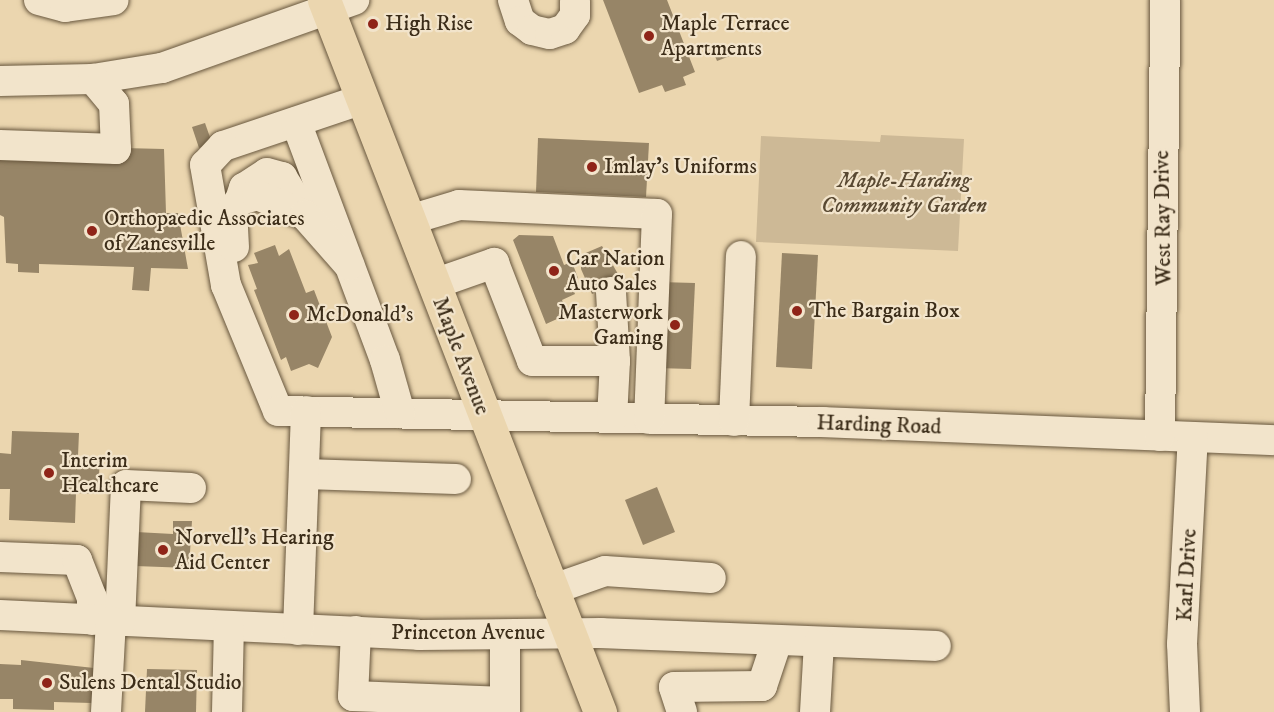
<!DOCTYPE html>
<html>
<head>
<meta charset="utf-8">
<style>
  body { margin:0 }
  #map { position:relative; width:1274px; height:712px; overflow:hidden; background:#ebd6af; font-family:"IM FELL DW Pica",serif }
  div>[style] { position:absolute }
  .green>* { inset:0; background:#cdb996 }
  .building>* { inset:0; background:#978567 }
  .roads { filter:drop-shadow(0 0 2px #68573e) drop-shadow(0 0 2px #68573e) }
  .minor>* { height:30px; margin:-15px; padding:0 15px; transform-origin:15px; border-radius:15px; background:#f2e4cb }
  .major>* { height:33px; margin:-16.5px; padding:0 16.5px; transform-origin:16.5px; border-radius:16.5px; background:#ebd6af }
  .dots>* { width:16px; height:16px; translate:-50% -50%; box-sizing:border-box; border:3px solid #f2e4cb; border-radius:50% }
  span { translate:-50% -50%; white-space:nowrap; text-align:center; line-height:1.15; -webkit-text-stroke:4.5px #f2e4cb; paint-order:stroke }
  .poi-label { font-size:22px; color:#3c2d19 }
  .left { translate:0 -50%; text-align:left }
  .right { translate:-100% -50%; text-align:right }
  .park-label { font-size:22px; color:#594932; font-style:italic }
  .street-label { font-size:22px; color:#3c2d19 }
</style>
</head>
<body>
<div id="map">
  <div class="green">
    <div style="clip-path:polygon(881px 135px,964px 139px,958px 251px,756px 242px,761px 136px,880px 142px)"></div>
  </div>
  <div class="building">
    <div style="clip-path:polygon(603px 0,667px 0,695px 72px,683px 77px,686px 85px,665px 92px,662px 85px,639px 93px)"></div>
    <div style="clip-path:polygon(727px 46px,730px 56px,717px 61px,713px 51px)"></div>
    <div style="clip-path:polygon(205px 123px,212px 143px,199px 148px,192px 127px)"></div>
    <div style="clip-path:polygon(538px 138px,649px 143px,646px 197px,536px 192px)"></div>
    <div style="clip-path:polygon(123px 148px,164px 149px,166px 213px,178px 213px,188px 269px,151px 268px,149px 291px,132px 290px,134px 267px,39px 264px,39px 273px,18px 272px,18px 264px,6px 263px,4px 217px,0 215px,0 149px)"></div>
    <div style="clip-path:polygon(519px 235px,553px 236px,564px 265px,572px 262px,578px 278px,570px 281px,575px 294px,562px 300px,568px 314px,546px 324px,513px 240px)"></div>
    <div style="clip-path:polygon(275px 245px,279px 256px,289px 249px,306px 293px,314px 290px,332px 337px,318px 368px,309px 364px,291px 371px,286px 357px,281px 360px,254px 290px,257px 289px,248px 265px,258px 263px,254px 253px)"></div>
    <div style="clip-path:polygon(602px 246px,622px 281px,592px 294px,581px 269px,581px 255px)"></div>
    <div style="clip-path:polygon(782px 253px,818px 255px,812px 369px,776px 367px)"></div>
    <div style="clip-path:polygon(659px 282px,695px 283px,691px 369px,656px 368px)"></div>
    <div style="clip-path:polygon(12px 431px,79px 433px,78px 456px,100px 457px,98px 494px,76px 493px,75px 523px,9px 520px,10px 489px,0 489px,0 453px,11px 454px)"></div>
    <div style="clip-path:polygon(657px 487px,675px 532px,643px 545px,625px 500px)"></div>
    <div style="clip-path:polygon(173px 521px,192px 521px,189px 568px,135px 566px,136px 532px,173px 534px)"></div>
    <div style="clip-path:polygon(21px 660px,94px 668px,92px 703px,54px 702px,54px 710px,13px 709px,13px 699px,0 699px,0 664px,21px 665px)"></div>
    <div style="clip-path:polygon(147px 669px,197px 670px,196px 712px,145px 712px)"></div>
  </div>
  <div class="roads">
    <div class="minor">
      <div style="left:39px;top:0;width:27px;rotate:15deg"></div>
      <div style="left:65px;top:7px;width:49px;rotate:-8.1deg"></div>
      <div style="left:513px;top:0;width:22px;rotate:72deg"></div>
      <div style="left:520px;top:21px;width:15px;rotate:37deg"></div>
      <div style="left:532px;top:30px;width:18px;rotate:13deg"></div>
      <div style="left:550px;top:34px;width:16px;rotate:-18deg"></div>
      <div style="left:565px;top:29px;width:17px;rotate:-54deg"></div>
      <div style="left:575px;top:15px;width:14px;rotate:-90deg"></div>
      <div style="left:0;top:81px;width:93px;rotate:-1.2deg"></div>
      <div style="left:93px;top:79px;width:70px;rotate:-9.1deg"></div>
      <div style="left:162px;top:68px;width:204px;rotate:-19.5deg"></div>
      <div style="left:363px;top:99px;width:148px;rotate:161.4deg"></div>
      <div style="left:223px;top:146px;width:26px;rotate:133deg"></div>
      <div style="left:205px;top:165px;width:122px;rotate:80.1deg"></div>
      <div style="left:226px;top:285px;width:136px;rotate:67.6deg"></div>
      <div style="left:278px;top:411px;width:545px;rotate:1.16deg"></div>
      <div style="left:823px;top:422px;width:451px;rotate:2.3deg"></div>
      <div style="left:296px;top:122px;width:254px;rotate:69.5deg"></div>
      <div style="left:385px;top:360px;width:55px;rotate:74.2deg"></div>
      <div style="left:0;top:145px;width:116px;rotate:2deg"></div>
      <div style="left:116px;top:149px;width:45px;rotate:-92.5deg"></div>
      <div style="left:114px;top:104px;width:33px;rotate:-130deg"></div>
      <div style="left:240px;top:200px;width:13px;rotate:-72deg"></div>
      <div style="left:244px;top:188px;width:27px;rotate:-33deg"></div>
      <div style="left:267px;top:173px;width:16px;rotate:15deg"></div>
      <div style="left:282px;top:177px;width:44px;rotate:58.8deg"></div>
      <div style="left:409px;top:220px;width:52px;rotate:-16.7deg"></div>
      <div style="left:459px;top:205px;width:198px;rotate:2.6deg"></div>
      <div style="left:657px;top:214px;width:205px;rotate:92.2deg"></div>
      <div style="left:234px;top:247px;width:37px;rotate:-93deg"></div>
      <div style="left:232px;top:210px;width:13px;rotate:-51deg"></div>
      <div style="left:240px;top:200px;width:18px;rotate:-16deg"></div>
      <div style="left:257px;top:195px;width:52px;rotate:22.6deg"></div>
      <div style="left:305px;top:215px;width:67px;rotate:48.7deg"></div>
      <div style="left:434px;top:284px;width:64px;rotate:-19.3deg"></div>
      <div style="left:494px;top:263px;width:105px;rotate:68.8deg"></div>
      <div style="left:532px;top:361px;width:83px"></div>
      <div style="left:615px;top:361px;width:57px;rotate:93deg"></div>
      <div style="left:611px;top:292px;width:69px;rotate:86.7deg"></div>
      <div style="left:734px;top:421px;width:165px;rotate:-87.6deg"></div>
      <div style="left:1160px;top:436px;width:436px;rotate:-89.3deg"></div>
      <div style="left:305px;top:474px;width:151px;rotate:1.9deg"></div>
      <div style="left:0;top:557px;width:77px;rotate:2.2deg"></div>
      <div style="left:77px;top:560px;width:41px;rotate:68.5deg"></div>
      <div style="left:92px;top:598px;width:22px;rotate:90deg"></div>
      <div style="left:551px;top:590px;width:57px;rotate:-19.4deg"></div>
      <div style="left:605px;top:571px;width:106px;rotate:3.8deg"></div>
      <div style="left:0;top:615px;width:419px;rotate:2.7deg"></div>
      <div style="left:419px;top:635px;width:182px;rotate:-0.6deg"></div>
      <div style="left:601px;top:633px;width:335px;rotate:2.2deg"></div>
      <div style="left:120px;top:622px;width:137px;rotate:-87.5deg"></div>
      <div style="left:126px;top:485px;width:65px;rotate:2.6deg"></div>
      <div style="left:298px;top:630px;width:219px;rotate:-87.9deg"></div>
      <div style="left:356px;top:631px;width:65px;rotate:92.6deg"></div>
      <div style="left:353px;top:696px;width:152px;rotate:2.3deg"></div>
      <div style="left:106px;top:712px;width:91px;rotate:-86.9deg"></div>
      <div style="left:227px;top:712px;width:86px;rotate:-88.7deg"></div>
      <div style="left:505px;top:712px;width:76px;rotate:-90deg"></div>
      <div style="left:682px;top:712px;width:26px;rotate:-108deg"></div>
      <div style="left:674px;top:687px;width:88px;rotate:-0.7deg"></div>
      <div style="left:762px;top:686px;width:47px;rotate:-71.6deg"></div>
      <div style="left:815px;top:712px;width:70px;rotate:-86.7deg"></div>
      <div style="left:1185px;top:712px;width:68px;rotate:-92.5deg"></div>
      <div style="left:1182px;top:644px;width:207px;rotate:-87deg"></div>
    </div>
    <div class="major">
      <div style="left:324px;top:0;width:764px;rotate:68.81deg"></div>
    </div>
  </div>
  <div class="dots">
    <div style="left:373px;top:24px;background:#8f2418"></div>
    <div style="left:649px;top:36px;background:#8f2418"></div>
    <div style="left:592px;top:167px;background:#8f2418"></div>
    <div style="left:92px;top:231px;background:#8f2418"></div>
    <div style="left:554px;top:271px;background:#8f2418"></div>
    <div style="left:797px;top:311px;background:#8f2418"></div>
    <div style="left:294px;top:315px;background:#8f2418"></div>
    <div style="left:675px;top:325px;background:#8f2418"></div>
    <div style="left:49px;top:473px;background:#8f2418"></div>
    <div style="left:163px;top:550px;background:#8f2418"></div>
    <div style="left:47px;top:683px;background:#8f2418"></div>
  </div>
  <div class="poi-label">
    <span class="left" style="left:661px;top:36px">Maple Terrace<br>Apartments</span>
    <span class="left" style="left:385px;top:24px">High Rise</span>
    <span class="left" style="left:604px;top:167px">Imlay's Uniforms</span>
    <span class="left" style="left:104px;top:231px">Orthopaedic Associates<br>of Zanesville</span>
    <span class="left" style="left:566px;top:271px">Car Nation<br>Auto Sales</span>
    <span class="left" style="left:809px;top:311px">The Bargain Box</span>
    <span class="right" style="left:663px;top:325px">Masterwork<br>Gaming</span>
    <span class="left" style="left:306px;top:315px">McDonald's</span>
    <span class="left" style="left:61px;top:473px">Interim<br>Healthcare</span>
    <span class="left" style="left:175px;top:550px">Norvell's Hearing<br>Aid Center</span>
    <span class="left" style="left:59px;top:683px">Sulens Dental Studio</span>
  </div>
  <div class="park-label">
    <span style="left:904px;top:193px">Maple-Harding<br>Community Garden</span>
  </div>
  <div class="street-label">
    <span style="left:1163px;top:218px;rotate:-91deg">West Ray Drive</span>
    <span style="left:461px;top:356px;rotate:69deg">Maple Avenue</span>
    <span style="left:879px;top:425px;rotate:2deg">Harding Road</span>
    <span style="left:1187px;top:575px;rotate:-87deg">Karl Drive</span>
    <span style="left:468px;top:633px">Princeton Avenue</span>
  </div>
</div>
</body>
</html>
